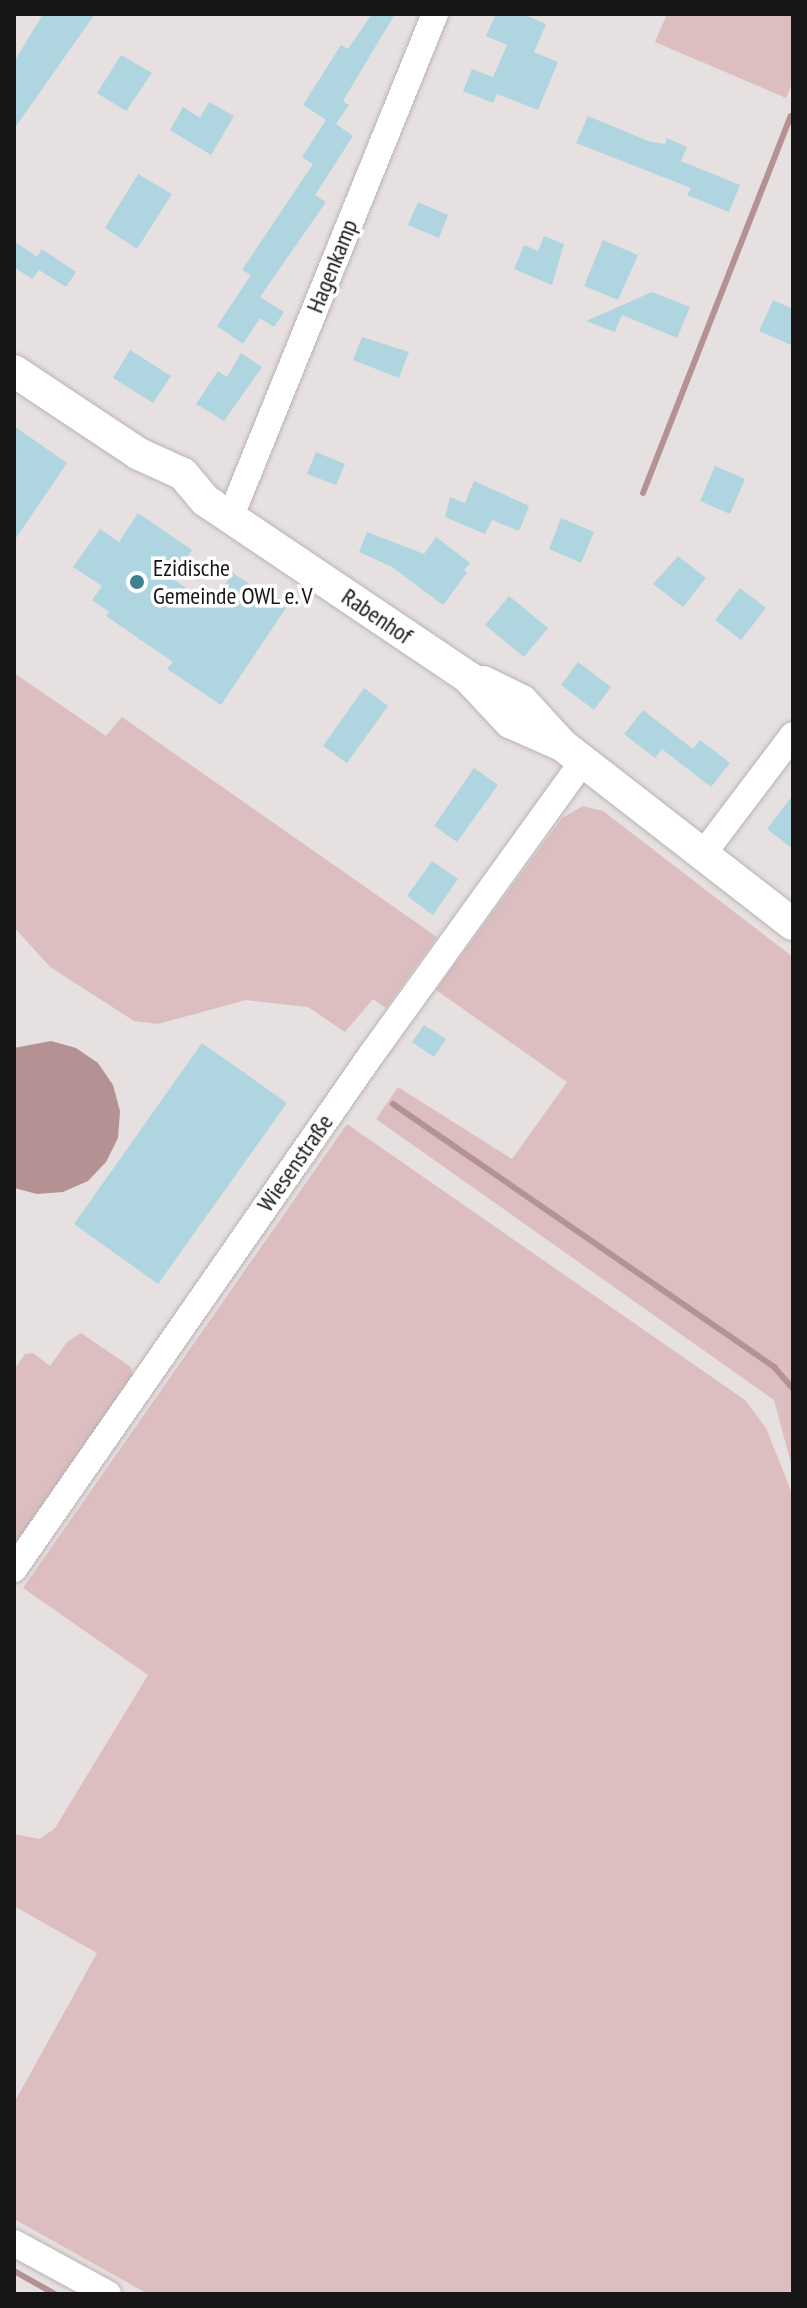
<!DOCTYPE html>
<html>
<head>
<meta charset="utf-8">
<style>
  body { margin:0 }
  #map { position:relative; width:807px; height:2308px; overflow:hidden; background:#e7e0e0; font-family:"PT Sans Narrow",sans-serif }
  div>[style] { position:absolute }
  .green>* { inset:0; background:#dcbec0 }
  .water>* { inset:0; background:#b49193 }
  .stream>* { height:6px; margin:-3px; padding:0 3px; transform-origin:3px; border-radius:3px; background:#b49193 }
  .building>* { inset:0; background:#afd5e0 }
  .roads { filter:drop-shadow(0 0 2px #b9b3b3) drop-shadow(0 0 2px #b9b3b3) }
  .minor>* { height:26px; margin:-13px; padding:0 13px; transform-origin:13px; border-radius:13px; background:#fff }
  .tertiary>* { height:32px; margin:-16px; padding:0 16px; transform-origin:16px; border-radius:16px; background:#fff }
  .dots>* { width:22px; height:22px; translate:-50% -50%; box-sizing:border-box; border:4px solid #fff; border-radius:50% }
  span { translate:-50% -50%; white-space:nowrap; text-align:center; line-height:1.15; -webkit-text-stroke:7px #fff; paint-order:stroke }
  .street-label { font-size:24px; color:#171515 }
  .poi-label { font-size:24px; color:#171515 }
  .left { translate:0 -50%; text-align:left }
  .frame { position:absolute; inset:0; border:16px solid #171515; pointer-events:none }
</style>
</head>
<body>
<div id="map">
  <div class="green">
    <div style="clip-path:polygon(667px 14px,793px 14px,793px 81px,786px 98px,655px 42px)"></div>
    <div style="clip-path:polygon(14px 673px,106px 736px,122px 717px,437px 937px,386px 1008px,373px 999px,345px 1032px,308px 1007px,246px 1000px,158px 1024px,134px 1021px,50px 967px,14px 927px)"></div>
    <div style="clip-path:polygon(583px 806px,603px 811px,793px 957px,793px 1471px,774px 1400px,376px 1119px,398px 1087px,512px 1159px,567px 1082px,436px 990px,562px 818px)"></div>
    <div style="clip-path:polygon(347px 1124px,745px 1400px,766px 1428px,793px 1496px,793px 2294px,148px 2294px,14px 2219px,14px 2103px,97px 1953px,14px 1906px,14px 1834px,40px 1839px,55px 1828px,148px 1675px,23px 1588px)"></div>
    <div style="clip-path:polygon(81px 1333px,131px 1367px,133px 1380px,14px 1550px,14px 1370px,25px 1354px,33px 1353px,50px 1366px,67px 1342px)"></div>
  </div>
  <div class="water">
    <div style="clip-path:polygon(51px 1041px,76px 1048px,98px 1063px,113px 1085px,120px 1111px,118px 1138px,106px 1162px,88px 1181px,63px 1192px,37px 1194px,14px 1188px,14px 1048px)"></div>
  </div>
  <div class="stream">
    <div style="left:643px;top:493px;width:405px;rotate:-68.6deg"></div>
    <div style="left:393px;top:1104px;width:464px;rotate:34.6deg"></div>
    <div style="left:775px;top:1368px;width:28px;rotate:49deg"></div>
    <div style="left:14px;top:2271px;width:47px;rotate:29.3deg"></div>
  </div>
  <div class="building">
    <div style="clip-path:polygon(43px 14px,95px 14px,14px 129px,14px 62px)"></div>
    <div style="clip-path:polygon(372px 14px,395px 14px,343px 101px,349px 105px,336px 124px,353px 136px,315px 195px,326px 202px,260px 297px,284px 312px,274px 327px,260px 318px,243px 344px,217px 326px,251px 275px,242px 270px,313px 164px,302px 157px,326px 120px,303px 105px,341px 45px,348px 49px)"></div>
    <div style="clip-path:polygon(496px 14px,523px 14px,546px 24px,534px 52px,558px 62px,538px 110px,497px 94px,493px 103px,463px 91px,472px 69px,493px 77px,507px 45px,486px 36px)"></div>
    <div style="clip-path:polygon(121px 55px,152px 73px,126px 111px,97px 93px)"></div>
    <div style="clip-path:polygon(209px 102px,234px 116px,211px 155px,170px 130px,183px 107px,200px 118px)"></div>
    <div style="clip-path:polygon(588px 116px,648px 141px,665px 144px,667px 138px,687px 147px,681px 161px,740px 185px,729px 212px,687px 195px,691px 188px,576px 143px)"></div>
    <div style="clip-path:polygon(138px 174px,172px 194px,137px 249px,105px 228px)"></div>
    <div style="clip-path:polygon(418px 202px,448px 215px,439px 238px,408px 225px)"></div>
    <div style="clip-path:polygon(544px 236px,564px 244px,552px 285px,514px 269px,524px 245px,538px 251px)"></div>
    <div style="clip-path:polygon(603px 240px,638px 255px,618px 300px,584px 286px)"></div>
    <div style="clip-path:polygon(14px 241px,37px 257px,42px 249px,76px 272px,66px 287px,39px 270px,32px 279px,14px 267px)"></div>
    <div style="clip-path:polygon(652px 292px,690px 307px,677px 338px,622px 315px,615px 332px,586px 321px)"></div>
    <div style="clip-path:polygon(773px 300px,793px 309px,793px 346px,759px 331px)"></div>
    <div style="clip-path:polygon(362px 337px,409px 352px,399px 378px,353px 360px)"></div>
    <div style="clip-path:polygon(130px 350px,171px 376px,153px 403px,113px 378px)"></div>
    <div style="clip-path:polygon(241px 353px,262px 367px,224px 421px,196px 404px,218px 371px,227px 377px)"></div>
    <div style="clip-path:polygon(14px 426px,67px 463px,14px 541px)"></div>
    <div style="clip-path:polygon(316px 452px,345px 464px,336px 485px,307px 474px)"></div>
    <div style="clip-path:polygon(715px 466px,745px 479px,730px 514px,700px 501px)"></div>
    <div style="clip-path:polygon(474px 481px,529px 506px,519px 531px,492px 520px,485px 534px,445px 517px,450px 497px,465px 503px)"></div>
    <div style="clip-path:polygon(138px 513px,192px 550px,173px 579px,211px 605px,233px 573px,286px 608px,221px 705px,167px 669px,173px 662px,106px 616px,109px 612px,92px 600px,102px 586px,73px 567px,100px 529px,119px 542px)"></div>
    <div style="clip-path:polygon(561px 518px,594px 532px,581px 563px,549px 549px)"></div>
    <div style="clip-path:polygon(367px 532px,424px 554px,436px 537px,470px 563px,464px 570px,467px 573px,443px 605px,392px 567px,359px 552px)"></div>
    <div style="clip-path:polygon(678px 556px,706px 578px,683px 607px,653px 584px)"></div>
    <div style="clip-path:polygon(740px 588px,766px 608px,741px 640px,715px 620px)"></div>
    <div style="clip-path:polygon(509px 596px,548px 628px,524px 657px,485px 625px)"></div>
    <div style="clip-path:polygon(578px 662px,611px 687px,594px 710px,561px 685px)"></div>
    <div style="clip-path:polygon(364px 688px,388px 706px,347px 763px,323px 746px)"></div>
    <div style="clip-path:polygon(643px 710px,693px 749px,700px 740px,730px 763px,711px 787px,662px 749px,655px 758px,624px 734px)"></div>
    <div style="clip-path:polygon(474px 768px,498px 785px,457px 842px,434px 826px)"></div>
    <div style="clip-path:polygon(793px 795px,793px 849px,767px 829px)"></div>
    <div style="clip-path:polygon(432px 861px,458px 879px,433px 915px,407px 896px)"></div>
    <div style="clip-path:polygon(424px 1025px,446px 1039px,434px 1057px,412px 1042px)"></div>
    <div style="clip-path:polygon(202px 1043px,287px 1103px,158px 1284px,74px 1224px)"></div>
  </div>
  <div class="roads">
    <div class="minor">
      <div style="left:230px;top:518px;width:544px;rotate:-67.87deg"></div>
      <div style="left:703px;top:854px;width:149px;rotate:-52.9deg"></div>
      <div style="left:14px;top:1569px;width:626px;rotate:-55.22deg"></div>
      <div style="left:371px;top:1055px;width:362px;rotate:-54.2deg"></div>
      <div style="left:14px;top:2243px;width:107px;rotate:28.5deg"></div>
    </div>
    <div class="tertiary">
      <div style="left:14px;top:371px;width:150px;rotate:33.6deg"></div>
      <div style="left:139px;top:454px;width:48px;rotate:24.4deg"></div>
      <div style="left:183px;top:474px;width:35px;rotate:50deg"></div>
      <div style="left:206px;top:501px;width:316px;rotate:33.9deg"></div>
      <div style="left:468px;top:677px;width:62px;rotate:47deg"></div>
      <div style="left:510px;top:722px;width:57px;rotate:23.9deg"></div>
      <div style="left:483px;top:682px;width:43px;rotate:26deg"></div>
      <div style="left:522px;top:701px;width:59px;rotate:47.7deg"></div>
      <div style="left:562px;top:745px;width:292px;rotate:37.8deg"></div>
    </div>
  </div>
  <div class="dots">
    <div style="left:137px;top:582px;background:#3d8091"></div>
  </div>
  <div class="street-label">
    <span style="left:332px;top:266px;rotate:-68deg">Hagenkamp</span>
    <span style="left:377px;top:616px;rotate:34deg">Rabenhof</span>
    <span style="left:295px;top:1163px;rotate:-55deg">Wiesenstraße</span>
  </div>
  <div class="poi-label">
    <span class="left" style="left:153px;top:582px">Ezidische<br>Gemeinde OWL e. V</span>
  </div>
  <div class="frame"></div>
</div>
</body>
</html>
